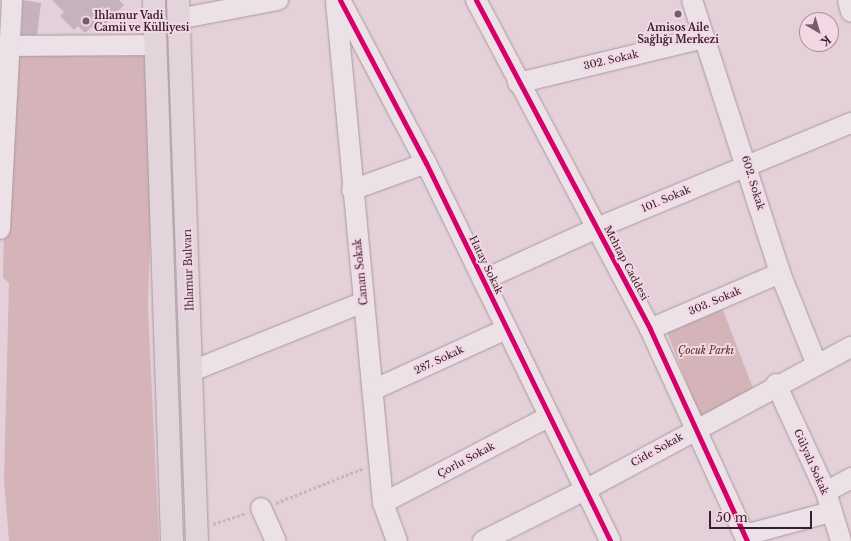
<!DOCTYPE html>
<html>
<head>
<meta charset="utf-8">
<style>
  body { margin:0 }
  #map { position:relative; width:851px; height:541px; overflow:hidden; background:#e3d0d8; font-family:"Libre Baskerville",serif }
  div>[style] { position:absolute }
  .green>* { inset:0; background:#d4b4b8 }
  .building>* { inset:0; background:#c6b1be }
  .path>* { height:2.5px; margin-top:-1.25px; transform-origin:0; background:repeating-linear-gradient(90deg,#c4b7be 0 3px,transparent 0 5px) }
  .roads { filter:drop-shadow(0 0 1px #a998a0) drop-shadow(0 0 1px #a998a0) }
  .minor>* { height:20px; margin:-10px; padding:0 10px; transform-origin:10px; border-radius:10px; background:#ece1e6 }
  .major>* { height:22px; margin:-11px; padding:0 11px; transform-origin:11px; border-radius:11px; background:#e3d3da }
  .cycleway>* { height:5px; margin:-2.5px; padding:0 2.5px; transform-origin:2.5px; border-radius:2.5px; background:#d6006c }
  .dots>* { width:11px; height:11px; translate:-50% -50%; box-sizing:border-box; border:2px solid #f3d7e2; border-radius:50% }
  span { translate:-50% -50%; white-space:nowrap; text-align:center; line-height:1.15; -webkit-text-stroke:4px #f3d7e2; paint-order:stroke }
  .poi-label { font-size:10px; color:#37212f; font-weight:700 }
  .left { translate:0 -50%; text-align:left }
  .street-label { font-size:10px; color:#37212f }
  .park-label { font-size:10px; color:#512f29; font-style:italic }
  .north { position:absolute; left:799px; top:12px; width:40px; height:40px; box-sizing:border-box; background:#f3d7e2; border:1px solid #a88e9a; border-radius:50%; rotate:142deg; font-size:11px; font-weight:700; line-height:16px; text-align:center; color:#37212f }
  .north::after { content:''; display:block; margin:auto; width:14px; height:18px; background:#735e6a; clip-path:polygon(50% 0,100% 100%,50% 72%,0 100%) }
  .scale { position:absolute; left:709px; top:511px; width:103px; height:18px; box-sizing:border-box; border:2px solid #37212f; border-top:0; padding-left:5px; font-size:12px; line-height:14px; white-space:nowrap; color:#37212f; -webkit-text-stroke:3px #f3d7e2; paint-order:stroke }
</style>
</head>
<body>
<div id="map">
  <div class="green">
    <div style="clip-path:polygon(155px 45px,148px 308px,159px 541px,9px 541px,4px 480px,9px 283px,3px 278px,8px 46px)"></div>
    <div style="clip-path:polygon(721px 305px,754px 391px,701px 420px,667px 332px)"></div>
  </div>
  <div class="building">
    <div style="clip-path:polygon(23px 0,41px 3px,37px 35px,21px 35px)"></div>
    <div style="clip-path:polygon(52px 0,119px 0,124px 5px,97px 32px,91px 27px,85px 33px,78px 26px,74px 30px,60px 16px,64px 12px)"></div>
  </div>
  <div class="path">
    <div style="left:276px;top:503px;width:95px;rotate:-21.7deg"></div>
    <div style="left:213px;top:524px;width:35px;rotate:-18deg"></div>
  </div>
  <div class="roads">
    <div class="minor">
      <div style="left:340px;top:0;width:184px;rotate:62.2deg"></div>
      <div style="left:426px;top:163px;width:420px;rotate:64deg"></div>
      <div style="left:476px;top:0;width:372px;rotate:62.1deg"></div>
      <div style="left:650px;top:329px;width:233px;rotate:65.4deg"></div>
      <div style="left:692px;top:0;width:287px;rotate:72.1deg"></div>
      <div style="left:780px;top:273px;width:99px;rotate:68.1deg"></div>
      <div style="left:848px;top:0;width:12px;rotate:76deg"></div>
      <div style="left:336px;top:2px;width:503px;rotate:84.64deg"></div>
      <div style="left:383px;top:503px;width:40px;rotate:69.8deg"></div>
      <div style="left:178px;top:19px;width:102px;rotate:-10.8deg"></div>
      <div style="left:8px;top:46px;width:147px;rotate:-0.4deg"></div>
      <div style="left:518px;top:83px;width:191px;rotate:-13.6deg"></div>
      <div style="left:352px;top:190px;width:79px;rotate:-20deg"></div>
      <div style="left:0;top:229px;width:229px;rotate:-87deg"></div>
      <div style="left:483px;top:280px;width:125px;rotate:-24.5deg"></div>
      <div style="left:597px;top:228px;width:275px;rotate:-22.5deg"></div>
      <div style="left:650px;top:329px;width:142px;rotate:-23.3deg"></div>
      <div style="left:192px;top:371px;width:185px;rotate:-21.9deg"></div>
      <div style="left:776px;top:384px;width:119px;rotate:65.2deg"></div>
      <div style="left:826px;top:492px;width:51px;rotate:73deg"></div>
      <div style="left:373px;top:390px;width:146px;rotate:-24.6deg"></div>
      <div style="left:826px;top:492px;width:29px;rotate:-29deg"></div>
      <div style="left:383px;top:503px;width:186px;rotate:-27.5deg"></div>
      <div style="left:261px;top:508px;width:36px;rotate:66deg"></div>
      <div style="left:745px;top:535px;width:89px;rotate:-15deg"></div>
      <div style="left:483px;top:541px;width:114px;rotate:-26.6deg"></div>
      <div style="left:585px;top:490px;width:302px;rotate:-28.3deg"></div>
    </div>
    <div class="major">
      <div style="left:154px;top:0;width:541px;rotate:88.09deg"></div>
      <div style="left:178px;top:0;width:541px;rotate:87.99deg"></div>
    </div>
  </div>
  <div class="cycleway">
    <div style="left:340px;top:0;width:184px;rotate:62.2deg"></div>
    <div style="left:426px;top:163px;width:420px;rotate:64deg"></div>
    <div style="left:476px;top:0;width:372px;rotate:62.1deg"></div>
    <div style="left:650px;top:329px;width:233px;rotate:65.4deg"></div>
  </div>
  <div class="dots">
    <div style="left:678px;top:14px;background:#735e6a"></div>
    <div style="left:86px;top:21px;background:#735e6a"></div>
  </div>
  <div class="poi-label">
    <span class="left" style="left:94px;top:21px">Ihlamur Vadi<br>Camii ve Külliyesi</span>
    <span style="left:678px;top:33px">Amisos Aile<br>Sağlığı Merkezi</span>
  </div>
  <div class="street-label">
    <span style="left:611px;top:60px;rotate:-13deg">302. Sokak</span>
    <span style="left:753px;top:183px;rotate:73deg">602. Sokak</span>
    <span style="left:666px;top:199px;rotate:-23deg">101. Sokak</span>
    <span style="left:626px;top:263px;rotate:62deg">Mehtap Caddesi</span>
    <span style="left:486px;top:265px;rotate:64deg">Hatay Sokak</span>
    <span style="left:189px;top:270px;rotate:-92deg">Ihlamur Bulvarı</span>
    <span style="left:361px;top:272px;rotate:-96deg">Canan Sokak</span>
    <span style="left:715px;top:301px;rotate:-23deg">303. Sokak</span>
    <span style="left:439px;top:360px;rotate:-25deg">287. Sokak</span>
    <span style="left:657px;top:450px;rotate:-29deg">Cide Sokak</span>
    <span style="left:466px;top:460px;rotate:-28deg">Çorlu Sokak</span>
    <span style="left:811px;top:462px;rotate:66deg">Gülyalı Sokak</span>
  </div>
  <div class="park-label">
    <span style="left:706px;top:351px">Çocuk Parkı</span>
  </div>
  <div class="north">K</div>
  <div class="scale">50 m</div>
</div>
</body>
</html>
